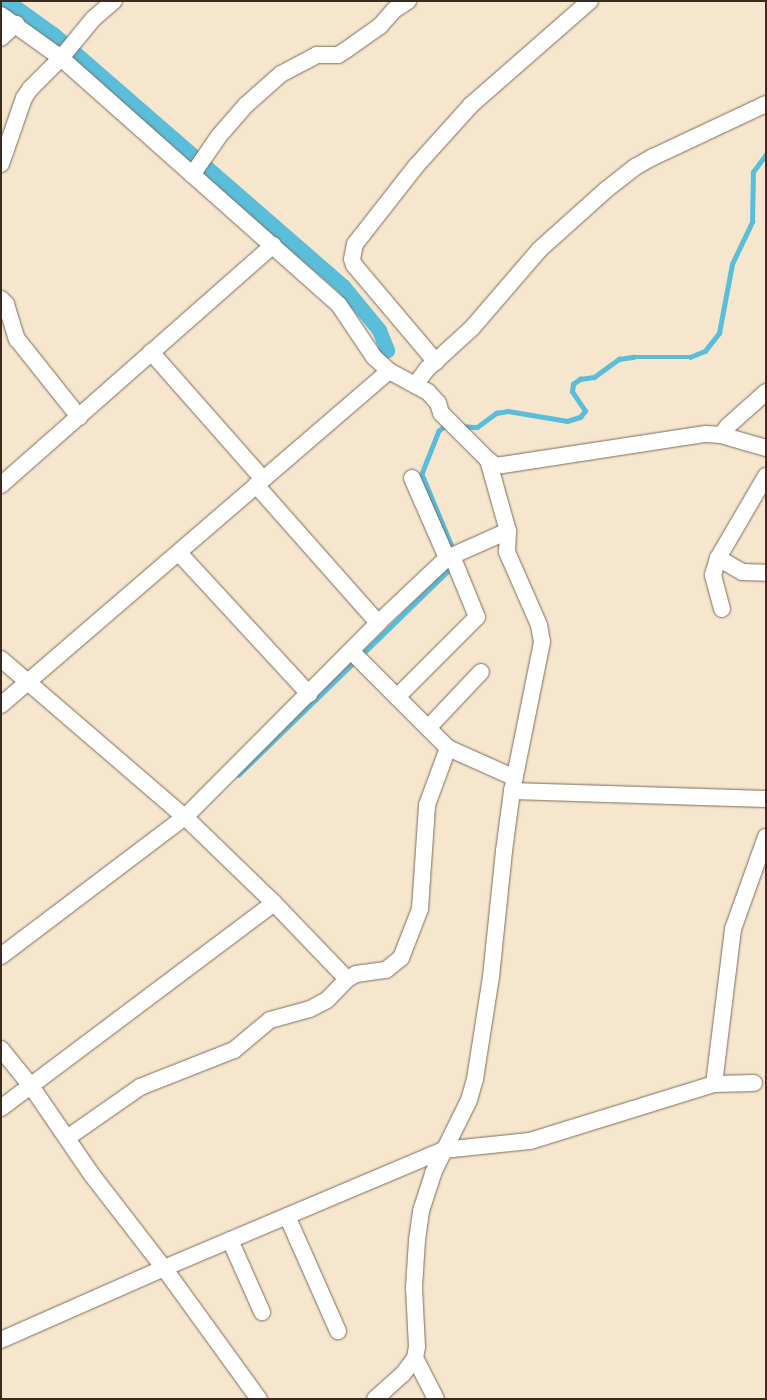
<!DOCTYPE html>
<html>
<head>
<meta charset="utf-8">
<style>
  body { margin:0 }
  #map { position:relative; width:767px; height:1400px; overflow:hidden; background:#f6e6cd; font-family:"Balsamiq Sans",sans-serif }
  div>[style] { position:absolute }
  .stream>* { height:4.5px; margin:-2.25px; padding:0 2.25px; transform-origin:2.25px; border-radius:2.25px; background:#5abdd9 }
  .canal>* { height:15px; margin:-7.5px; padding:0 7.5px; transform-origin:7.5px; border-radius:7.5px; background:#5abdd9 }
  .roads { filter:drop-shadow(0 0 1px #7c6c5b) drop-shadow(0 0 1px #7c6c5b) }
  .minor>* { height:16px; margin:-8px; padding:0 8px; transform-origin:8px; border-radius:8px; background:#fff }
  span { translate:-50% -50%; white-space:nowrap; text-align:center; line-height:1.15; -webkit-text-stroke:4px #fcf5e5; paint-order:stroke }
  .frame { position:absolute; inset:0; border:2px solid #3b2a1e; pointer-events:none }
</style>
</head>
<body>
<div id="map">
  <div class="stream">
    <div style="left:447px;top:425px;width:10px;rotate:143deg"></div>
    <div style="left:439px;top:431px;width:46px;rotate:111.6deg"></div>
    <div style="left:422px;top:474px;width:76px;rotate:67.5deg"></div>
    <div style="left:451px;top:544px;width:8px;rotate:97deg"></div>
    <div style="left:461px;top:426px;width:16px;rotate:4deg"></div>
    <div style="left:477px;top:427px;width:24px;rotate:-36deg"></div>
    <div style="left:496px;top:413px;width:12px;rotate:-9deg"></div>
    <div style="left:508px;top:411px;width:60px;rotate:9.6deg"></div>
    <div style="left:567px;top:421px;width:14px;rotate:-17deg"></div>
    <div style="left:580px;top:417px;width:8px;rotate:-50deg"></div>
    <div style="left:585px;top:411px;width:23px;rotate:-124deg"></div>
    <div style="left:572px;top:392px;width:8px;rotate:-83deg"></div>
    <div style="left:573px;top:384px;width:9px;rotate:-36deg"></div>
    <div style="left:580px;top:379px;width:14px;rotate:-8deg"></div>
    <div style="left:594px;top:377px;width:31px;rotate:-36deg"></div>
    <div style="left:619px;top:359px;width:15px;rotate:-8deg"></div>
    <div style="left:634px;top:357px;width:56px"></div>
    <div style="left:690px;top:357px;width:16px;rotate:-22deg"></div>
    <div style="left:705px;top:351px;width:23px;rotate:-52deg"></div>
    <div style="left:719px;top:333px;width:70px;rotate:-79.3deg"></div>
    <div style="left:732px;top:264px;width:47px;rotate:-64.5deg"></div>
    <div style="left:752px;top:222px;width:50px;rotate:-88.9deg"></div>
    <div style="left:753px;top:172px;width:22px;rotate:-54deg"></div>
    <div style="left:238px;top:775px;width:296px;rotate:-44.2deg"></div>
    <div style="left:450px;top:569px;width:4px;rotate:-90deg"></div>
  </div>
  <div class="canal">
    <div style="left:7px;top:1px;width:57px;rotate:35.7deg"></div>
    <div style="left:53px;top:34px;width:384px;rotate:41deg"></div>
    <div style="left:343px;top:286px;width:57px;rotate:50.7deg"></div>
    <div style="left:379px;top:330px;width:22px;rotate:68deg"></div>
  </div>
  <div class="roads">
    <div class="minor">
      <div style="left:1px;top:15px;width:74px;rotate:35.6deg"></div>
      <div style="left:61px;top:58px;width:372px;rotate:41.6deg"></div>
      <div style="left:339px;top:305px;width:63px;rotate:56.1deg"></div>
      <div style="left:374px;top:357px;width:21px;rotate:43deg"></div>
      <div style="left:389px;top:371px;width:44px;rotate:28.3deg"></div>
      <div style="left:428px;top:392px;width:15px;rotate:48deg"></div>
      <div style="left:438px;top:403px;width:10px;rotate:73deg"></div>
      <div style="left:441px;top:413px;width:66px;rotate:45deg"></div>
      <div style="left:488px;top:460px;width:10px;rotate:37deg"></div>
      <div style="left:496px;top:466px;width:212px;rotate:-8.7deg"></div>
      <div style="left:706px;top:434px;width:15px;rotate:4deg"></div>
      <div style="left:721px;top:435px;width:47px;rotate:16.1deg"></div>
      <div style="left:1px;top:38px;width:21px;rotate:-43deg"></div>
      <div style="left:1px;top:164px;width:70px;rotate:-70.8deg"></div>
      <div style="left:24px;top:98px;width:11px;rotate:-56deg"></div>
      <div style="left:30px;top:89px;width:44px;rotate:-45deg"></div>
      <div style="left:61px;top:58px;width:50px;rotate:-50.6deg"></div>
      <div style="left:93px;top:19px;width:28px;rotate:-41deg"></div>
      <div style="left:192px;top:175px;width:47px;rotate:-55.3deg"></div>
      <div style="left:219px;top:136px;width:41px;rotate:-48.9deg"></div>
      <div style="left:246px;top:105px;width:47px;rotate:-41.5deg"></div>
      <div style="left:281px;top:74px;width:41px;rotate:-27.8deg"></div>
      <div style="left:317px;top:55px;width:21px"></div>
      <div style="left:338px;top:55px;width:9px;rotate:-32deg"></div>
      <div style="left:346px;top:50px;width:42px;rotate:-35.2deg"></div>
      <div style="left:380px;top:26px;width:21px;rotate:-49deg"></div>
      <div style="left:394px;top:10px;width:17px;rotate:-33deg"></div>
      <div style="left:1px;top:299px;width:7px;rotate:45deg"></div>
      <div style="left:6px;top:304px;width:37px;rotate:73deg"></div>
      <div style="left:17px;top:339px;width:100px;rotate:51.5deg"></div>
      <div style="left:151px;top:352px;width:169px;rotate:48.6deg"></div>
      <div style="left:436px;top:362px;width:127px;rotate:-130.2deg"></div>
      <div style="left:354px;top:265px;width:6px;rotate:-108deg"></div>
      <div style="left:352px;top:259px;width:15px;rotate:-79deg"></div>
      <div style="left:355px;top:244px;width:100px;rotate:-51.9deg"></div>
      <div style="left:417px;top:165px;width:81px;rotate:-48deg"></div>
      <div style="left:471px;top:105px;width:158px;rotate:-41.2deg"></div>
      <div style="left:415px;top:385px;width:20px;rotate:-53deg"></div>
      <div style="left:427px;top:369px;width:61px;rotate:-42.3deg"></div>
      <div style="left:472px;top:328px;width:103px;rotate:-49.3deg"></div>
      <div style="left:539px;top:250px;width:91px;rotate:-41.9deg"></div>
      <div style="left:607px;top:189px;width:36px;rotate:-38deg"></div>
      <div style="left:635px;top:167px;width:21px;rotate:-29deg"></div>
      <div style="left:653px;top:157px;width:125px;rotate:-25.1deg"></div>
      <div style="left:721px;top:435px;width:11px;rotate:-52deg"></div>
      <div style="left:728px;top:426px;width:51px;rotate:-41.8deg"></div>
      <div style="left:412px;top:478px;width:87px;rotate:66.4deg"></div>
      <div style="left:1px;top:485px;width:363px;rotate:-41.4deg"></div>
      <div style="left:256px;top:485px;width:184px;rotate:48.5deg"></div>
      <div style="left:179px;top:553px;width:192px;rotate:47.3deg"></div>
      <div style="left:718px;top:558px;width:28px;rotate:30deg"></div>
      <div style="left:742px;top:572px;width:24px;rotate:2deg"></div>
      <div style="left:722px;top:609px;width:35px;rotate:-105deg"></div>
      <div style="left:713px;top:575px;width:18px;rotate:-74deg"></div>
      <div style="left:718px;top:558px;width:95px;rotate:-59.7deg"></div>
      <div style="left:351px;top:651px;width:137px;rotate:45deg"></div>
      <div style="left:448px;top:748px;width:73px;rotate:24.1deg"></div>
      <div style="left:1px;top:659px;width:243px;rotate:40.7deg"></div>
      <div style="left:185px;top:817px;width:124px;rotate:44deg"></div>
      <div style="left:274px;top:903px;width:105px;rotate:46.2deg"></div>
      <div style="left:397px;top:697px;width:113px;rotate:-45deg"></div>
      <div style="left:477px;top:617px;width:66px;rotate:-112.3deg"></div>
      <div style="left:1px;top:705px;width:512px;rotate:-40.72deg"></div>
      <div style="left:428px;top:728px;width:77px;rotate:-46.6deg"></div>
      <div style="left:512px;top:791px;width:254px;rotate:1.8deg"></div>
      <div style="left:1px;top:956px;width:231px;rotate:-37.1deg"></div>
      <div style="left:185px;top:817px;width:274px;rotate:-45.1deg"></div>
      <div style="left:378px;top:623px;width:95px;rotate:-43.3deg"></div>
      <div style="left:447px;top:558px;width:67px;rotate:-23.9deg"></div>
      <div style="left:1px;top:1049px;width:48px;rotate:51deg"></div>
      <div style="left:31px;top:1086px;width:108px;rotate:55.6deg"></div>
      <div style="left:92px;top:1175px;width:118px;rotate:52.3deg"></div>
      <div style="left:164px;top:1268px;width:162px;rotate:54.1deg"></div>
      <div style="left:714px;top:1084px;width:156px;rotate:-83deg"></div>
      <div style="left:733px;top:929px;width:98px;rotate:-70.3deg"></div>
      <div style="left:1px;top:1108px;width:341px;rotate:-36.9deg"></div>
      <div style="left:67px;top:1138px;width:89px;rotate:-34.9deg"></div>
      <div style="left:140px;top:1087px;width:101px;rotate:-21.5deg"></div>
      <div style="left:234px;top:1050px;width:47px;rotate:-39.8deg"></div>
      <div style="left:270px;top:1020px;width:41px;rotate:-15.4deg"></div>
      <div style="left:310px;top:1009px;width:19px;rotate:-28deg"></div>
      <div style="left:327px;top:1000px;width:29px;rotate:-46deg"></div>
      <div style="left:347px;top:979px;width:10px;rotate:-29deg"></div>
      <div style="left:356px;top:974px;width:30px;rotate:-8deg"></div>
      <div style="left:386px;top:970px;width:19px;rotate:-39deg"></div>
      <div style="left:401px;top:958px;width:53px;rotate:-68.8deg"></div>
      <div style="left:420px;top:909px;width:104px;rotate:-86.1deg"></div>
      <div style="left:427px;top:805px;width:61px;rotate:-69.8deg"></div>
      <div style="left:287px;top:1216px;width:126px;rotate:66.1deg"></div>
      <div style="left:230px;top:1240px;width:79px;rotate:66deg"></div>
      <div style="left:1px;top:1340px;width:178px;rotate:-23.8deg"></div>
      <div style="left:164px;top:1268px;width:303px;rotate:-22.9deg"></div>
      <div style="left:443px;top:1150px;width:87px;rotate:-5.9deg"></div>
      <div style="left:530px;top:1141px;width:193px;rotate:-17.2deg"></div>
      <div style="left:714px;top:1084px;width:40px;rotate:-1.4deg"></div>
      <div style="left:415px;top:1358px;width:46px;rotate:62.9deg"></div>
      <div style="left:375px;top:1399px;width:38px;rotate:-42deg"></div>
      <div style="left:403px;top:1374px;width:20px;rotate:-53deg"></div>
      <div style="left:415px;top:1358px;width:11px;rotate:-80deg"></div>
      <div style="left:417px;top:1347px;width:60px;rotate:-92.9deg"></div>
      <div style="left:414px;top:1287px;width:47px;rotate:-86.3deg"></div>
      <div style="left:417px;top:1240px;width:29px;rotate:-82deg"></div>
      <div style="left:421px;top:1211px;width:40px;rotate:-72deg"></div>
      <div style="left:433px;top:1173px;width:81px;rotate:-63.7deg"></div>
      <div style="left:469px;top:1100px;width:22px;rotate:-74deg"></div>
      <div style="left:475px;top:1079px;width:103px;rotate:-81.1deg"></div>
      <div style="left:491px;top:977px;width:127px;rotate:-84.1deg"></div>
      <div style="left:504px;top:851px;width:61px;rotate:-82.4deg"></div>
      <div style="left:512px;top:791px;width:152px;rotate:-78.6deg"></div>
      <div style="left:542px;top:642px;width:17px;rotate:-100deg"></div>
      <div style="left:539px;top:625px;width:80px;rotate:-113.7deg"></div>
      <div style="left:507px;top:552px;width:21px;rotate:-87deg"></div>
      <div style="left:508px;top:531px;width:74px;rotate:-105.7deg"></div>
    </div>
  </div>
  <div class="frame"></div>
</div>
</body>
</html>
